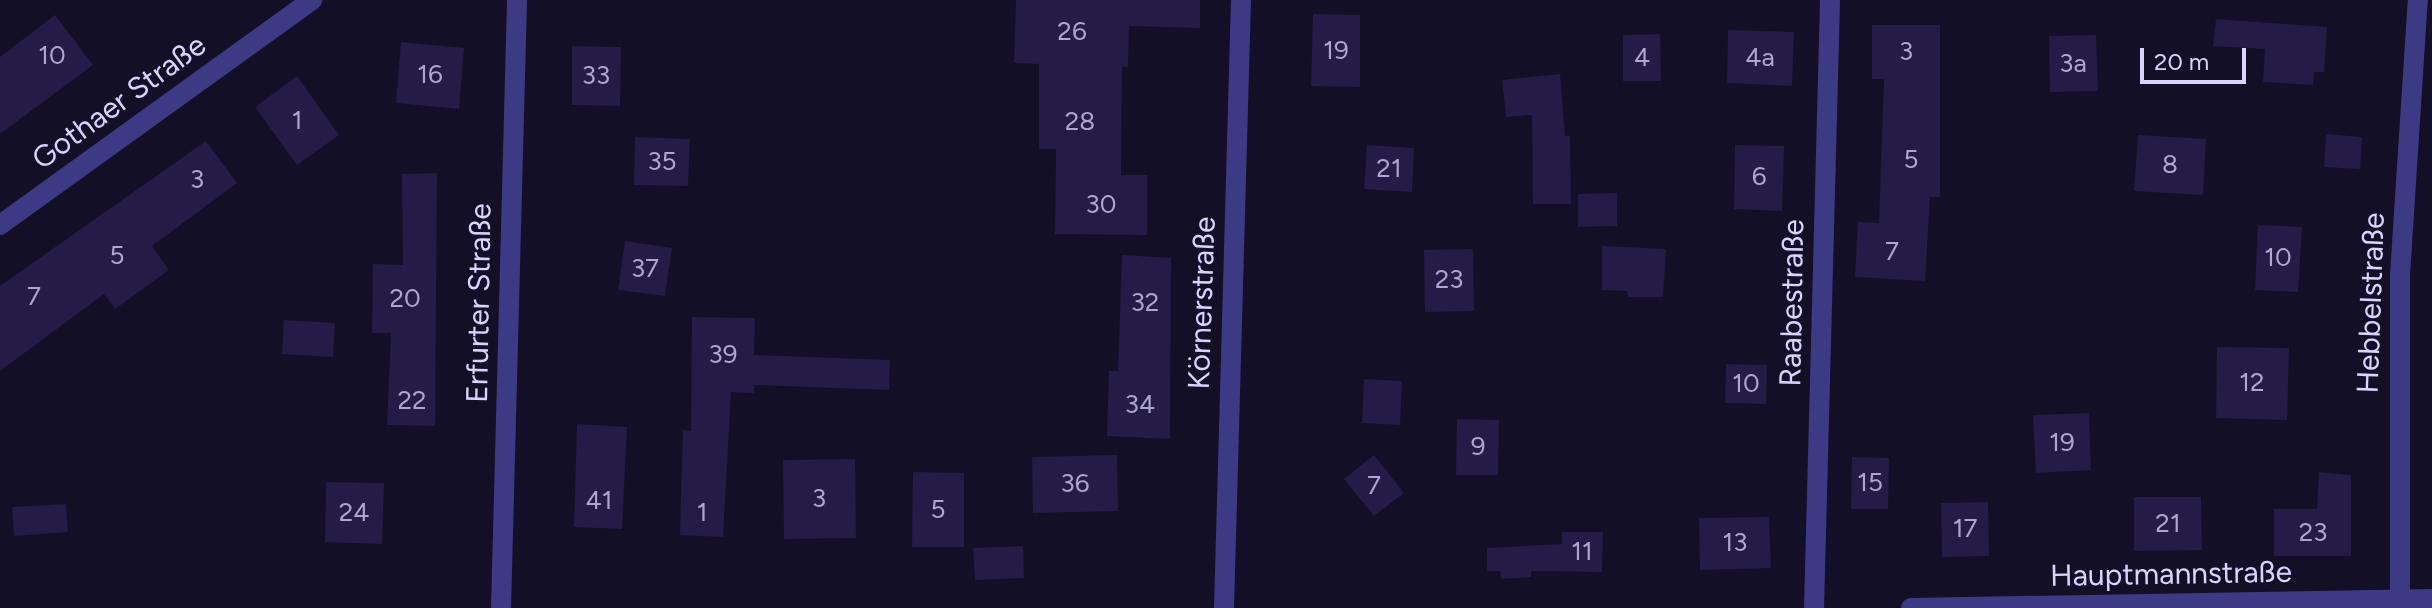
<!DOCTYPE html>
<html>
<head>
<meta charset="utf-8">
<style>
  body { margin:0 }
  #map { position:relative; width:2432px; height:608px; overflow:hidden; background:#130f26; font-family:Figtree,sans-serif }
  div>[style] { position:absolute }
  .building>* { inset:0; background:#241b47 }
  .minor>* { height:20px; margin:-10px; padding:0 10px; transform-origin:10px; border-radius:10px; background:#3d3a85 }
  span { translate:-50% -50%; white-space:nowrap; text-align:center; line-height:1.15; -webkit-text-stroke:6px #130f26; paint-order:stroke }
  .number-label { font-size:26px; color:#aca6d1 }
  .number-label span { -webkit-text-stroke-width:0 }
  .street-label { font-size:30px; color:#d9d4ff }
  .scale { position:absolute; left:2140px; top:48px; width:106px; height:36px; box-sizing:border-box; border:4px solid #d9d4ff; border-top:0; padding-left:10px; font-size:24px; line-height:28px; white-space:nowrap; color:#d9d4ff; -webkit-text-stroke:6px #130f26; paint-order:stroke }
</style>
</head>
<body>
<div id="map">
  <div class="building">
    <div style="clip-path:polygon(1016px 0,1200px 0,1200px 28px,1129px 26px,1128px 67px,1122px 66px,1121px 175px,1147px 175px,1147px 235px,1055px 234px,1056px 149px,1039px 149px,1039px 64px,1014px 63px)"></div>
    <div style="clip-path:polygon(1313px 14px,1360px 15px,1360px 87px,1311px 86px)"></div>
    <div style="clip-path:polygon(55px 15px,93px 65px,0 134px,0 57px)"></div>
    <div style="clip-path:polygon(2216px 19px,2327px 27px,2324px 72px,2314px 72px,2313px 85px,2263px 82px,2265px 49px,2213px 46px)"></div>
    <div style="clip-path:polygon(1872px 25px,1940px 25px,1940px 197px,1930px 197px,1925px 281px,1855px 277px,1858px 222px,1879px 223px,1884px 79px,1872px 79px)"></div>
    <div style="clip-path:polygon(1728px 30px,1794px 32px,1792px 86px,1727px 83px)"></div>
    <div style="clip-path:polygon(1660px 34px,1661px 81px,1623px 81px,1623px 35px)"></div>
    <div style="clip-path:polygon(2096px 35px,2098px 91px,2050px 92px,2049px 36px)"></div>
    <div style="clip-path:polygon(401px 42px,464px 48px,459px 109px,396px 103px)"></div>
    <div style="clip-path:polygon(572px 46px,621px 47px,620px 106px,572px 105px)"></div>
    <div style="clip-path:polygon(1560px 74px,1565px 136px,1570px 136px,1571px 204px,1533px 204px,1532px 115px,1506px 117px,1502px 80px)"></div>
    <div style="clip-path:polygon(297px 76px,339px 135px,297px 165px,255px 107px)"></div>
    <div style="clip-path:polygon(2326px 134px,2362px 137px,2360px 169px,2324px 167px)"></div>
    <div style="clip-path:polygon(2138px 135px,2206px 139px,2203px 195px,2134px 191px)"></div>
    <div style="clip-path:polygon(635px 137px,690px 139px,688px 186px,634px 185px)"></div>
    <div style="clip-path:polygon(206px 141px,237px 183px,152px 246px,169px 270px,115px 309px,104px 294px,0 371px,0 286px)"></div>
    <div style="clip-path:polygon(1367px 145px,1414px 148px,1412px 192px,1364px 189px)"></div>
    <div style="clip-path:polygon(1735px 145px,1784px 146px,1782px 211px,1734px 209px)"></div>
    <div style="clip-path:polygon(437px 173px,435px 426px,387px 425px,391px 333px,372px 333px,373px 264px,403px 265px,402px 174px)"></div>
    <div style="clip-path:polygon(1617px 193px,1617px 226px,1578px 227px,1578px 194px)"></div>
    <div style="clip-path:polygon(2258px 225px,2302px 227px,2298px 292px,2255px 290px)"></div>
    <div style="clip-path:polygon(625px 241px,672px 248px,665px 296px,618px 290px)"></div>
    <div style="clip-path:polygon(1602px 246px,1666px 249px,1663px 297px,1628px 297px,1627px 291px,1602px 290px)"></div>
    <div style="clip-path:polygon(1473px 249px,1474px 311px,1425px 312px,1424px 250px)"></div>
    <div style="clip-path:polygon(1122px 255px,1171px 258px,1170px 439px,1107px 436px,1109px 371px,1118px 371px)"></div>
    <div style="clip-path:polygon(692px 317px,755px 318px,754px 355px,890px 360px,889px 390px,754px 385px,754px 393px,731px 392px,723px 537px,680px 535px,683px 430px,691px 431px)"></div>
    <div style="clip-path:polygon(284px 320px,335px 323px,333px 357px,282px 354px)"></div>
    <div style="clip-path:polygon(2217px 347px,2289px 348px,2287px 420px,2216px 418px)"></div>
    <div style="clip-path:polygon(1726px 364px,1767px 365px,1766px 404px,1725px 403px)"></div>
    <div style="clip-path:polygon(1364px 379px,1402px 381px,1400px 425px,1362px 423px)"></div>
    <div style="clip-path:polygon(2089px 413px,2091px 470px,2036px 473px,2033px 415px)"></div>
    <div style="clip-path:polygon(1457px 419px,1499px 420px,1498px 475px,1456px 475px)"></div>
    <div style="clip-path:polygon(577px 424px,627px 427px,622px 529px,574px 527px)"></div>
    <div style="clip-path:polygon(1117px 455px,1118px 511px,1033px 513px,1032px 457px)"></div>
    <div style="clip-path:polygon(1374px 455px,1404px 493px,1374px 516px,1344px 479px)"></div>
    <div style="clip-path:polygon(1852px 457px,1889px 458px,1888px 509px,1851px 509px)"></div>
    <div style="clip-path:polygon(855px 459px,856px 538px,784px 539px,783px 460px)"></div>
    <div style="clip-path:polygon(913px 472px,964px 473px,964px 547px,912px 547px)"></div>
    <div style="clip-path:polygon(2319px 472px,2351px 475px,2351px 556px,2274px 556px,2274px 509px,2317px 509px)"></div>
    <div style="clip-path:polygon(326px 482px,384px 483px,382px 544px,325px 542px)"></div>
    <div style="clip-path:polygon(2134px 497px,2201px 497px,2202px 550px,2134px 551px)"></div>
    <div style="clip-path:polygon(1988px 502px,1989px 556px,1942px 557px,1941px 503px)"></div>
    <div style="clip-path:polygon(66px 504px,68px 532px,14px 536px,12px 507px)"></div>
    <div style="clip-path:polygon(1769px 517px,1771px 568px,1700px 570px,1699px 518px)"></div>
    <div style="clip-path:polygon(1562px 532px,1603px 532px,1602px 572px,1531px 571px,1531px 577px,1501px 579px,1500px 571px,1487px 571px,1487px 548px,1562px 544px)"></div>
    <div style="clip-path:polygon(1023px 546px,1024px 578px,975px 580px,973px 548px)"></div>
  </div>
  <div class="minor">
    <div style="left:0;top:225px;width:385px;rotate:-35.8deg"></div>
    <div style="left:501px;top:608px;width:608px;rotate:-88.49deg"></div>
    <div style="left:1224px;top:608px;width:608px;rotate:-88.4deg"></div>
    <div style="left:1814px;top:608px;width:608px;rotate:-88.49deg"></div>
    <div style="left:1911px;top:608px;width:521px;rotate:-0.99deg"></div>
    <div style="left:2400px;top:608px;width:333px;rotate:-90deg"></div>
    <div style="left:2400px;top:275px;width:276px;rotate:-86.3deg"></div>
  </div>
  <div class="number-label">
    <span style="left:1072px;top:32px">26</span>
    <span style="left:1336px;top:51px">19</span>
    <span style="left:1906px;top:52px">3</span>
    <span style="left:52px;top:56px">10</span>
    <span style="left:1642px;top:58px">4</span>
    <span style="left:1760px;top:58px">4a</span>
    <span style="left:2073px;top:64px">3a</span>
    <span style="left:430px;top:75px">16</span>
    <span style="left:596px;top:76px">33</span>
    <span style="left:297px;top:121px">1</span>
    <span style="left:1080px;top:122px">28</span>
    <span style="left:1911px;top:160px">5</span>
    <span style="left:662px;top:162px">35</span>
    <span style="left:2170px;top:165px">8</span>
    <span style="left:1389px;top:169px">21</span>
    <span style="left:1759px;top:177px">6</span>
    <span style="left:197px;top:180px">3</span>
    <span style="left:1101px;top:205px">30</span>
    <span style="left:1892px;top:252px">7</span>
    <span style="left:117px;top:256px">5</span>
    <span style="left:2278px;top:258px">10</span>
    <span style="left:645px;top:269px">37</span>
    <span style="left:1449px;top:280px">23</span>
    <span style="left:34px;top:297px">7</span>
    <span style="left:405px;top:299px">20</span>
    <span style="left:1145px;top:303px">32</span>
    <span style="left:723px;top:355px">39</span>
    <span style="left:2252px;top:383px">12</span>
    <span style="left:1746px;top:384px">10</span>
    <span style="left:412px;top:401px">22</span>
    <span style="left:1140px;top:405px">34</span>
    <span style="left:2062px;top:443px">19</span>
    <span style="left:1478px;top:447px">9</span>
    <span style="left:1870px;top:483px">15</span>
    <span style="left:1075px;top:484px">36</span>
    <span style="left:1374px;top:486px">7</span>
    <span style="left:819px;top:499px">3</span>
    <span style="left:599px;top:501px">41</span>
    <span style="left:938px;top:510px">5</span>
    <span style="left:354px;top:513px">24</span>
    <span style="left:702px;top:513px">1</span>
    <span style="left:2168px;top:524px">21</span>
    <span style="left:1965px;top:529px">17</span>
    <span style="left:2313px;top:533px">23</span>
    <span style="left:1735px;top:543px">13</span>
    <span style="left:1582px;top:552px">11</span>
  </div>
  <div class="street-label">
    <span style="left:119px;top:102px;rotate:-36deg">Gothaer Straße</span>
    <span style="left:479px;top:303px;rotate:-89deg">Erfurter Straße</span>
    <span style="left:1202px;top:303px;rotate:-88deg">Körnerstraße</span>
    <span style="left:1792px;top:303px;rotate:-89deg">Raabestraße</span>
    <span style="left:2371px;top:303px;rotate:-88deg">Hebbelstraße</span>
    <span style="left:2171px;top:574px;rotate:-1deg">Hauptmannstraße</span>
  </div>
  <div class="scale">20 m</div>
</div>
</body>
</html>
